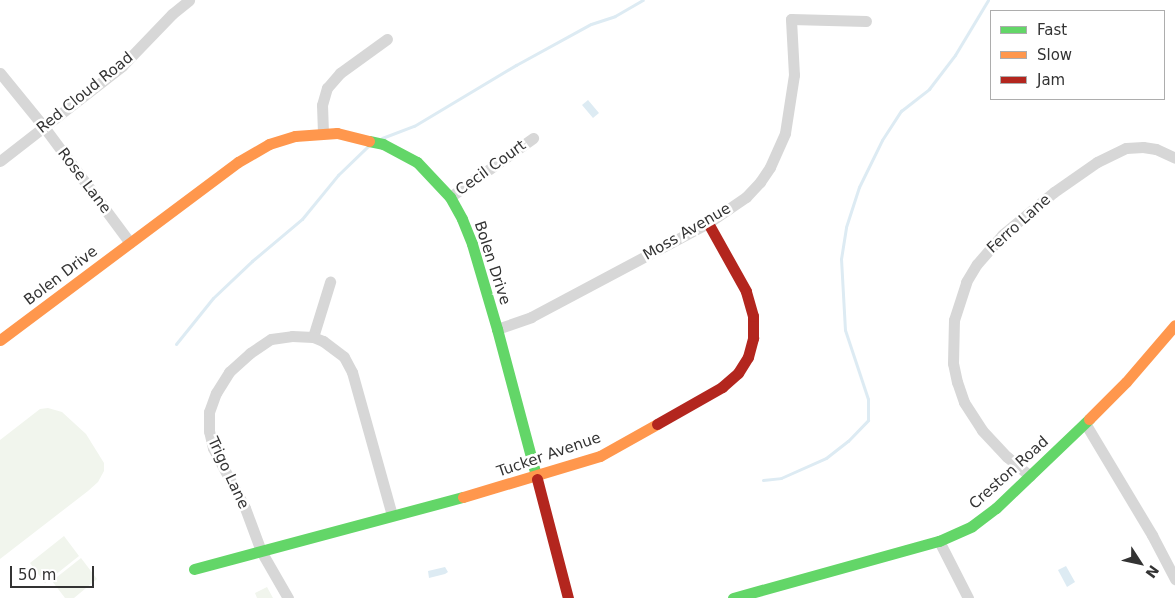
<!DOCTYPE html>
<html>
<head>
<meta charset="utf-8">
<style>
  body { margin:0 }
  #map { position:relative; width:1175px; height:598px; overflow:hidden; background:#fff; font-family:"DejaVu Sans",sans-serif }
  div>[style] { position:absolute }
  .green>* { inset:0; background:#f1f5ed }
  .water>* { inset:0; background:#ddebf3 }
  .stream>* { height:3px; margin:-1.5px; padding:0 1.5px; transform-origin:1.5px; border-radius:1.5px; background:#ddebf3 }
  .street>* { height:11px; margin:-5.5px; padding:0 5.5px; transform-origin:5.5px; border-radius:5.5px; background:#d7d7d7 }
  .fast>* { height:11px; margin:-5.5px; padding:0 5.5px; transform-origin:5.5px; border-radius:5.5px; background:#63d668 }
  .slow>* { height:11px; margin:-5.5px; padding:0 5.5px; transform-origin:5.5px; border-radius:5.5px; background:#ff974d }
  .jam>* { height:11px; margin:-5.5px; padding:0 5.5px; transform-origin:5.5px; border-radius:5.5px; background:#b3261e }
  span { translate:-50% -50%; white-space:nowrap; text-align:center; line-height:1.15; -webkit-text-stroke:5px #fff; paint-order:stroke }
  .street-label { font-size:15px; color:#333 }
  .legend { position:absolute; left:990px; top:10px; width:175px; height:90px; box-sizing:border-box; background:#fff; border:1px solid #adadad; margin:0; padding:6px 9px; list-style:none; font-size:15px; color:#333 }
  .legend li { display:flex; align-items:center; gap:10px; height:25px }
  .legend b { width:25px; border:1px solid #adadad }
  .north { position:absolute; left:1115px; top:538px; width:50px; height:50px; -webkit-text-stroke:4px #fff; paint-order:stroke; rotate:125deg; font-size:14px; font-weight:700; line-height:20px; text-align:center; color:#333 }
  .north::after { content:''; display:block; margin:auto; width:18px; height:22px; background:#333; clip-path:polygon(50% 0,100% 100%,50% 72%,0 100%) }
  .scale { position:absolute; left:10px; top:566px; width:84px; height:22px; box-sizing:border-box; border:2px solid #333; border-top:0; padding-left:6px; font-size:15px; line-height:18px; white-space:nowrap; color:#333; -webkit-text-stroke:4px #fff; paint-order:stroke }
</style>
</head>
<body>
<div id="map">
  <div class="green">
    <div style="clip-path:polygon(48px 408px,62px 412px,86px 434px,104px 463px,104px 471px,98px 482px,88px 491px,0 559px,0 440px,40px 409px)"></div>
    <div style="clip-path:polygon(64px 536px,79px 556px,45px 583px,30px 563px)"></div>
    <div style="clip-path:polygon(81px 558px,97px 579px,74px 598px,65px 598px,52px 581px)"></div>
    <div style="clip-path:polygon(267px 587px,273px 598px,257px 598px,255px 593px)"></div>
  </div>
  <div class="water">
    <div style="clip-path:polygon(588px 100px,599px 113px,593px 118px,582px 105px)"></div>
    <div style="clip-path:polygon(1066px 566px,1075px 582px,1067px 587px,1058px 570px)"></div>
    <div style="clip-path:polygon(445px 567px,448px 572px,445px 574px,429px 578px,428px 571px)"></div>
  </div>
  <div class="stream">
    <div style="left:382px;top:138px;width:34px;rotate:-21deg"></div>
    <div style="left:414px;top:126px;width:119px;rotate:-30.9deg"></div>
    <div style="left:516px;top:65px;width:85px;rotate:-28.7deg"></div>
    <div style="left:591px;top:24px;width:25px;rotate:-18deg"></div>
    <div style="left:615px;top:16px;width:32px;rotate:-30deg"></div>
    <div style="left:176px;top:344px;width:59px;rotate:-51.2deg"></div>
    <div style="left:213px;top:298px;width:54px;rotate:-43.5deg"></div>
    <div style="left:252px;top:261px;width:65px;rotate:-40deg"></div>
    <div style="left:302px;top:219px;width:57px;rotate:-50.7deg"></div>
    <div style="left:338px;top:175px;width:42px;rotate:-44deg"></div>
    <div style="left:763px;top:480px;width:18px;rotate:-6deg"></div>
    <div style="left:781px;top:478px;width:49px;rotate:-24deg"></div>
    <div style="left:826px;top:458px;width:28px;rotate:-38deg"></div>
    <div style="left:848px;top:441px;width:29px;rotate:-46deg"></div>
    <div style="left:868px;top:420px;width:21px;rotate:-90deg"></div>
    <div style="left:868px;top:399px;width:73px;rotate:-108.4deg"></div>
    <div style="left:845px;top:330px;width:71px;rotate:-93.2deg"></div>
    <div style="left:841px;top:259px;width:32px;rotate:-81deg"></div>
    <div style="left:846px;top:227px;width:42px;rotate:-72deg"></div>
    <div style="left:859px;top:187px;width:52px;rotate:-63.9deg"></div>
    <div style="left:882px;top:140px;width:35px;rotate:-57deg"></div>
    <div style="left:901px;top:111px;width:36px;rotate:-38deg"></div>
    <div style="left:929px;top:89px;width:43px;rotate:-52.6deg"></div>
    <div style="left:955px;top:55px;width:64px;rotate:-59deg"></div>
  </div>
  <div class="street">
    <div style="left:0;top:73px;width:70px;rotate:50.8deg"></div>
    <div style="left:44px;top:127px;width:144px;rotate:53.4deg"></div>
    <div style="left:323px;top:133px;width:28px;rotate:-92deg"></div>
    <div style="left:322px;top:105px;width:18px;rotate:-74deg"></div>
    <div style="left:327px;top:88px;width:20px;rotate:-49deg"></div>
    <div style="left:340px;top:73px;width:58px;rotate:-35.9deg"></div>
    <div style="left:0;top:161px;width:155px;rotate:-37.9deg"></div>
    <div style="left:122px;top:66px;width:72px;rotate:-46.1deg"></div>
    <div style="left:172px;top:14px;width:22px;rotate:-39deg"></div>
    <div style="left:450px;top:197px;width:102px;rotate:-35.4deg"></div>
    <div style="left:497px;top:329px;width:36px;rotate:-19deg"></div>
    <div style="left:531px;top:317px;width:200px;rotate:-28deg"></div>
    <div style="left:708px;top:223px;width:46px;rotate:-34.4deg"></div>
    <div style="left:746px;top:197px;width:21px;rotate:-47deg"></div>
    <div style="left:760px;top:182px;width:18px;rotate:-56deg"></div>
    <div style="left:770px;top:167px;width:37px;rotate:-66deg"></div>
    <div style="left:785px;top:133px;width:59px;rotate:-81.2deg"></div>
    <div style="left:794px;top:75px;width:56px;rotate:-93.1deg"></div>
    <div style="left:791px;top:19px;width:75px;rotate:1.5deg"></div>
    <div style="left:313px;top:337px;width:58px;rotate:-72.8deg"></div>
    <div style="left:1085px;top:423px;width:131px;rotate:59.1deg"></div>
    <div style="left:1152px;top:535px;width:50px;rotate:62.4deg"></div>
    <div style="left:1030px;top:476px;width:30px;rotate:-140deg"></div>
    <div style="left:1007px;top:457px;width:37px;rotate:-133deg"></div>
    <div style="left:982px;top:430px;width:33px;rotate:-123deg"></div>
    <div style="left:964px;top:402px;width:21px;rotate:-109deg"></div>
    <div style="left:957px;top:382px;width:19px;rotate:-102deg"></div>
    <div style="left:953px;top:363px;width:43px;rotate:-88.7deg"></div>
    <div style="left:954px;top:320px;width:40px;rotate:-72deg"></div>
    <div style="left:966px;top:282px;width:21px;rotate:-59deg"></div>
    <div style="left:977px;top:264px;width:38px;rotate:-49deg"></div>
    <div style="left:1002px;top:235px;width:67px;rotate:-39.6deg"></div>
    <div style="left:1054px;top:192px;width:52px;rotate:-34.9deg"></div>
    <div style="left:1097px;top:162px;width:32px;rotate:-26deg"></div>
    <div style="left:1126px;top:148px;width:17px;rotate:-3deg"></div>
    <div style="left:1143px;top:147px;width:13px;rotate:9deg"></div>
    <div style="left:1156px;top:149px;width:21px;rotate:25deg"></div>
    <div style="left:939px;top:541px;width:64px;rotate:63deg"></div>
    <div style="left:288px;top:598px;width:54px;rotate:-119.9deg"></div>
    <div style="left:261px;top:551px;width:46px;rotate:-110.4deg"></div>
    <div style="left:245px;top:508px;width:68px;rotate:-118.1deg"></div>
    <div style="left:213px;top:448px;width:17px;rotate:-103deg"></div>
    <div style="left:209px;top:431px;width:19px;rotate:-90deg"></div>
    <div style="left:209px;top:412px;width:20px;rotate:-70deg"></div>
    <div style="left:216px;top:393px;width:25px;rotate:-58deg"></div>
    <div style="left:229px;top:372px;width:28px;rotate:-42deg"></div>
    <div style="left:250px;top:353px;width:25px;rotate:-34deg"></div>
    <div style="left:271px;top:339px;width:21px;rotate:-8deg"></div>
    <div style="left:292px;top:336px;width:21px;rotate:3deg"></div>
    <div style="left:313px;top:337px;width:11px;rotate:22deg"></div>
    <div style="left:323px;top:341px;width:26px;rotate:37deg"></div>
    <div style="left:344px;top:357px;width:17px;rotate:62deg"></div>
    <div style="left:352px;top:372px;width:148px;rotate:74.4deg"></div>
  </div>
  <div class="fast">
    <div style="left:369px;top:141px;width:14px;rotate:12deg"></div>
    <div style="left:383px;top:144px;width:38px;rotate:28deg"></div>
    <div style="left:417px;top:162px;width:48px;rotate:46.7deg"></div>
    <div style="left:450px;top:197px;width:25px;rotate:61deg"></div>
    <div style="left:462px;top:219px;width:27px;rotate:68deg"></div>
    <div style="left:472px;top:244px;width:89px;rotate:73.6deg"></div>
    <div style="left:497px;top:329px;width:155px;rotate:75.1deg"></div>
    <div style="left:194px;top:569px;width:278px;rotate:-15deg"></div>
    <div style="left:733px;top:598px;width:214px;rotate:-15.5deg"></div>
    <div style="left:939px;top:541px;width:36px;rotate:-24deg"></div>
    <div style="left:972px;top:526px;width:30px;rotate:-37deg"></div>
    <div style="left:996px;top:508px;width:129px;rotate:-43.7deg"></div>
  </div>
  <div class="slow">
    <div style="left:0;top:340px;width:297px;rotate:-36.8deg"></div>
    <div style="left:238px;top:162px;width:36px;rotate:-30deg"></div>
    <div style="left:269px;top:144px;width:27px;rotate:-17deg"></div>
    <div style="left:295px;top:136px;width:42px;rotate:-4.1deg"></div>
    <div style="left:337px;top:133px;width:33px;rotate:14deg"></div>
    <div style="left:1089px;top:419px;width:52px;rotate:-45deg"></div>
    <div style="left:1126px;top:382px;width:75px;rotate:-49.3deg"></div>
    <div style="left:463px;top:497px;width:143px;rotate:-16.7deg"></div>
    <div style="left:600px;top:456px;width:65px;rotate:-29.3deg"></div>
  </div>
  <div class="jam">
    <div style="left:657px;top:424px;width:75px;rotate:-29.6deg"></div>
    <div style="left:722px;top:387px;width:21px;rotate:-41deg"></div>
    <div style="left:738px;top:373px;width:19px;rotate:-58deg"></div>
    <div style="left:748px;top:357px;width:20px;rotate:-75deg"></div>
    <div style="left:753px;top:338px;width:22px;rotate:-90deg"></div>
    <div style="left:753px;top:316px;width:26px;rotate:-106deg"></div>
    <div style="left:746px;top:291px;width:78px;rotate:-119.2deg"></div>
    <div style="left:537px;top:479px;width:123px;rotate:75.4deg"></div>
  </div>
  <div class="street-label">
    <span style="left:85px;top:93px;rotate:-39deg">Red Cloud Road</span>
    <span style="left:491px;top:168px;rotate:-36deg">Cecil Court</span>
    <span style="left:84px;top:181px;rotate:53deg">Rose Lane</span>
    <span style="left:1019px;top:224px;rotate:-42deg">Ferro Lane</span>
    <span style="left:687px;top:232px;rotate:-30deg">Moss Avenue</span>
    <span style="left:492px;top:263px;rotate:72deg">Bolen Drive</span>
    <span style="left:61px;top:276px;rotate:-37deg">Bolen Drive</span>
    <span style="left:549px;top:455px;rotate:-19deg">Tucker Avenue</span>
    <span style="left:228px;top:473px;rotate:65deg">Trigo Lane</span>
    <span style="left:1009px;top:473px;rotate:-42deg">Creston Road</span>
  </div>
  <ul class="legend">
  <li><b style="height:6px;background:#63d668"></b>Fast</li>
  <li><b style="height:6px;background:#ff974d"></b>Slow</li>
  <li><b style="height:6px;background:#b3261e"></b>Jam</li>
  </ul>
  <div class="north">N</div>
  <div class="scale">50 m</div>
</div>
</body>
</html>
